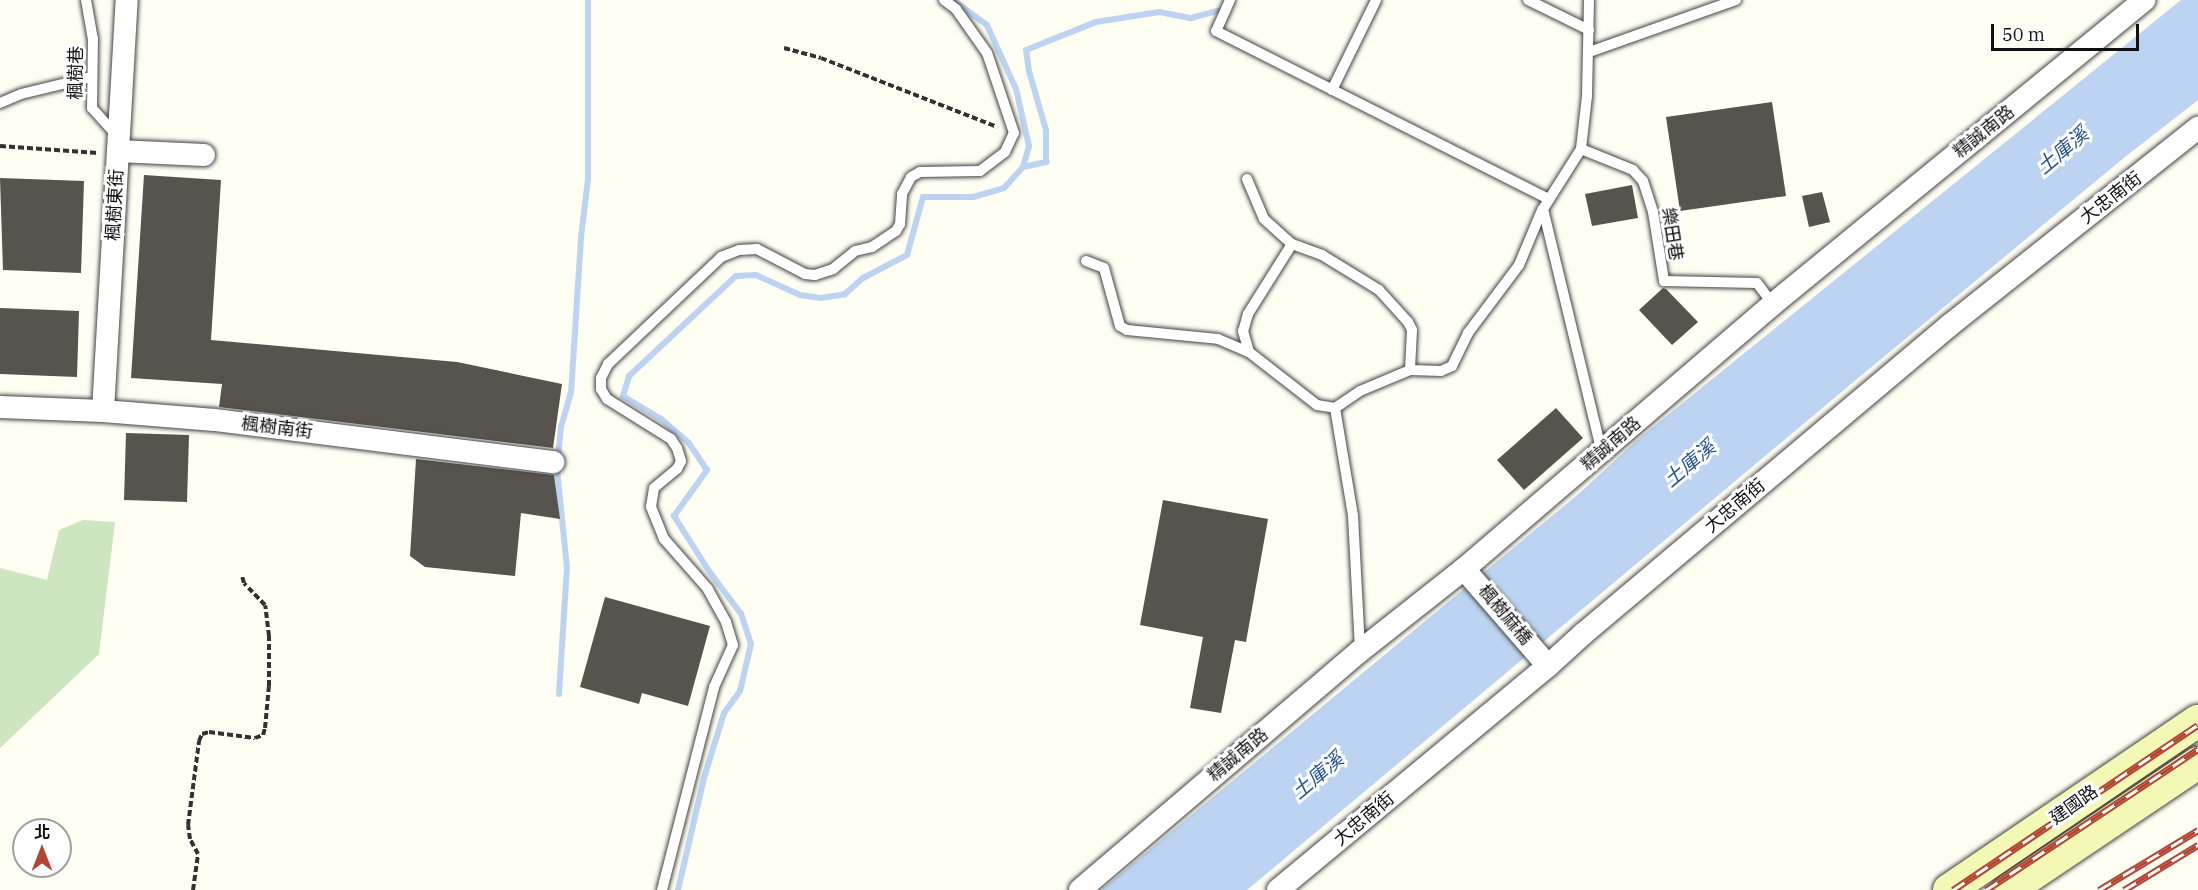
<!DOCTYPE html>
<html>
<head>
<meta charset="utf-8">
<style>
  body { margin:0 }
  #map { position:relative; width:2198px; height:890px; overflow:hidden; background:#fefef3; font-family:"IBM Plex Serif","Noto Sans TC",serif }
  div>[style] { position:absolute }
  .green>* { inset:0; background:#cde6bf }
  .water>* { inset:0; background:#bcd4f1 }
  .stream>* { height:6px; margin:-3px; padding:0 3px; transform-origin:3px; border-radius:3px; background:#bcd4f1 }
  .building>* { inset:0; background:#57534d }
  .path>* { height:4px; margin-top:-2px; transform-origin:0; background:repeating-linear-gradient(90deg,#323232 0 6px,transparent 0 9px) }
  .roads { filter:drop-shadow(0 0 2px #434343) drop-shadow(0 0 2px #434343) }
  .lane>* { height:10px; margin:-5px; padding:0 5px; transform-origin:5px; border-radius:5px; background:#fff }
  .street>* { height:22px; margin:-11px; padding:0 11px; transform-origin:11px; border-radius:11px; background:#fff }
  .secondary>* { height:32px; margin:-16px; padding:0 16px; transform-origin:16px; border-radius:16px; background:#f4f8b5 }
  .rail>* { height:7px; margin-top:-3.5px; transform-origin:0; background:repeating-linear-gradient(90deg,#fff 0 14px,#b44434 0 28px); box-sizing:border-box; border-block:2px solid #b44434 }
  span { translate:-50% -50%; white-space:nowrap; text-align:center; line-height:1.15; -webkit-text-stroke:6px #fff; paint-order:stroke }
  .street-label { font-size:18px; color:#101010 }
  .water-label { font-size:20px; color:#245197; font-style:italic }
  .north { position:absolute; left:12px; top:818px; width:60px; height:60px; box-sizing:border-box; background:#fff; border:2px solid #9f9f9f; border-radius:50%; rotate:0deg; font-size:16px; font-weight:700; line-height:24px; text-align:center; color:#101010 }
  .north::after { content:''; display:block; margin:auto; width:21px; height:27px; background:#b44434; clip-path:polygon(50% 0,100% 100%,50% 72%,0 100%) }
  .scale { position:absolute; left:1991px; top:24px; width:148px; height:27px; box-sizing:border-box; border:3px solid #101010; border-top:0; padding-left:8px; font-size:18px; line-height:21px; white-space:nowrap; color:#101010; -webkit-text-stroke:4px #fff; paint-order:stroke }
</style>
</head>
<body>
<div id="map">
  <div class="green">
    <div style="clip-path:polygon(83px 520px,115px 522px,99px 654px,0 748px,0 568px,47px 580px,59px 530px)"></div>
  </div>
  <div class="water">
    <div style="clip-path:polygon(2181px 0,2198px 0,2198px 100px,2125px 157px,1857px 379px,1247px 890px,1101px 890px,1582px 491px,1637px 440px)"></div>
  </div>
  <div class="stream">
    <div style="left:1023px;top:167px;width:24px;rotate:-12deg"></div>
    <div style="left:1046px;top:162px;width:32px;rotate:-90deg"></div>
    <div style="left:1046px;top:130px;width:61px;rotate:-106.1deg"></div>
    <div style="left:1029px;top:71px;width:21px;rotate:-98deg"></div>
    <div style="left:1026px;top:50px;width:75px;rotate:-21.8deg"></div>
    <div style="left:1096px;top:22px;width:64px;rotate:-9deg"></div>
    <div style="left:1159px;top:12px;width:33px;rotate:11deg"></div>
    <div style="left:1191px;top:18px;width:34px;rotate:-15deg"></div>
    <div style="left:1224px;top:9px;width:4px;rotate:-56deg"></div>
    <div style="left:559px;top:694px;width:126px;rotate:-86.4deg"></div>
    <div style="left:567px;top:568px;width:100px;rotate:-95.8deg"></div>
    <div style="left:557px;top:469px;width:42px;rotate:-84.6deg"></div>
    <div style="left:561px;top:427px;width:35px;rotate:-74deg"></div>
    <div style="left:571px;top:393px;width:156px;rotate:-86.3deg"></div>
    <div style="left:581px;top:237px;width:58px;rotate:-83.1deg"></div>
    <div style="left:588px;top:179px;width:179px;rotate:-90deg"></div>
    <div style="left:678px;top:890px;width:115px;rotate:-76.9deg"></div>
    <div style="left:704px;top:778px;width:68px;rotate:-72.9deg"></div>
    <div style="left:724px;top:713px;width:27px;rotate:-54deg"></div>
    <div style="left:740px;top:691px;width:48px;rotate:-76.8deg"></div>
    <div style="left:751px;top:644px;width:32px;rotate:-108deg"></div>
    <div style="left:741px;top:614px;width:57px;rotate:-126.5deg"></div>
    <div style="left:707px;top:568px;width:62px;rotate:-122.4deg"></div>
    <div style="left:674px;top:516px;width:57px;rotate:-54.3deg"></div>
    <div style="left:707px;top:470px;width:32px;rotate:-124deg"></div>
    <div style="left:689px;top:443px;width:37px;rotate:-139deg"></div>
    <div style="left:661px;top:419px;width:44px;rotate:-148.8deg"></div>
    <div style="left:623px;top:396px;width:21px;rotate:-73deg"></div>
    <div style="left:629px;top:376px;width:146px;rotate:-43.1deg"></div>
    <div style="left:736px;top:276px;width:20px;rotate:-3deg"></div>
    <div style="left:756px;top:275px;width:48px;rotate:24.4deg"></div>
    <div style="left:800px;top:295px;width:21px;rotate:8deg"></div>
    <div style="left:821px;top:298px;width:24px;rotate:-9deg"></div>
    <div style="left:845px;top:294px;width:24px;rotate:-42deg"></div>
    <div style="left:863px;top:278px;width:50px;rotate:-27.6deg"></div>
    <div style="left:907px;top:255px;width:60px;rotate:-74.6deg"></div>
    <div style="left:923px;top:197px;width:50px"></div>
    <div style="left:973px;top:197px;width:32px;rotate:-16deg"></div>
    <div style="left:1004px;top:188px;width:28px;rotate:-48deg"></div>
    <div style="left:1023px;top:167px;width:22px;rotate:-74deg"></div>
    <div style="left:1029px;top:146px;width:58px;rotate:-102.8deg"></div>
    <div style="left:1016px;top:89px;width:70px;rotate:-114.4deg"></div>
    <div style="left:987px;top:25px;width:39px;rotate:-144deg"></div>
  </div>
  <div class="building">
    <div style="clip-path:polygon(1772px 102px,1786px 196px,1680px 211px,1666px 117px)"></div>
    <div style="clip-path:polygon(144px 175px,221px 180px,211px 340px,457px 362px,562px 384px,553px 448px,219px 407px,222px 384px,131px 378px)"></div>
    <div style="clip-path:polygon(0 178px,84px 181px,81px 273px,3px 270px)"></div>
    <div style="clip-path:polygon(1632px 185px,1638px 218px,1592px 226px,1585px 194px)"></div>
    <div style="clip-path:polygon(1822px 192px,1830px 222px,1809px 227px,1802px 196px)"></div>
    <div style="clip-path:polygon(1663px 288px,1666px 289px,1698px 322px,1672px 345px,1639px 310px)"></div>
    <div style="clip-path:polygon(0 308px,79px 311px,77px 377px,0 374px)"></div>
    <div style="clip-path:polygon(1556px 408px,1583px 438px,1524px 490px,1497px 460px)"></div>
    <div style="clip-path:polygon(126px 433px,189px 435px,187px 502px,124px 500px)"></div>
    <div style="clip-path:polygon(416px 459px,554px 475px,560px 519px,521px 513px,515px 576px,425px 567px,410px 556px)"></div>
    <div style="clip-path:polygon(1163px 500px,1268px 519px,1246px 642px,1235px 640px,1221px 713px,1190px 708px,1203px 637px,1140px 625px)"></div>
    <div style="clip-path:polygon(605px 597px,710px 626px,688px 706px,642px 693px,639px 704px,580px 687px)"></div>
  </div>
  <div class="path">
    <div style="left:784px;top:48px;width:38px;rotate:15deg"></div>
    <div style="left:821px;top:58px;width:189px;rotate:21.4deg"></div>
    <div style="left:0;top:146px;width:98px;rotate:4.1deg"></div>
    <div style="left:193px;top:890px;width:36px;rotate:-82deg"></div>
    <div style="left:198px;top:854px;width:17px;rotate:-118deg"></div>
    <div style="left:190px;top:839px;width:14px;rotate:-98deg"></div>
    <div style="left:188px;top:825px;width:85px;rotate:-82.5deg"></div>
    <div style="left:199px;top:741px;width:8px;rotate:-67deg"></div>
    <div style="left:202px;top:734px;width:7px;rotate:-16deg"></div>
    <div style="left:209px;top:732px;width:46px;rotate:7.4deg"></div>
    <div style="left:255px;top:738px;width:9px;rotate:-21deg"></div>
    <div style="left:263px;top:735px;width:7px;rotate:-74deg"></div>
    <div style="left:265px;top:728px;width:42px;rotate:-84.6deg"></div>
    <div style="left:269px;top:686px;width:50px;rotate:-90deg"></div>
    <div style="left:269px;top:636px;width:31px;rotate:-97deg"></div>
    <div style="left:265px;top:605px;width:30px;rotate:-134deg"></div>
    <div style="left:244px;top:583px;width:7px;rotate:-106deg"></div>
  </div>
  <div class="roads">
    <div class="lane">
      <div style="left:86px;top:0;width:39px;rotate:80deg"></div>
      <div style="left:93px;top:38px;width:70px;rotate:90.8deg"></div>
      <div style="left:92px;top:108px;width:36px;rotate:48deg"></div>
      <div style="left:1230px;top:0;width:34px;rotate:114deg"></div>
      <div style="left:1216px;top:31px;width:371px;rotate:26.8deg"></div>
      <div style="left:1528px;top:0;width:68px;rotate:26.2deg"></div>
      <div style="left:1589px;top:0;width:96px;rotate:91.2deg"></div>
      <div style="left:1587px;top:96px;width:53px;rotate:96.5deg"></div>
      <div style="left:1581px;top:149px;width:71px;rotate:122.3deg"></div>
      <div style="left:1543px;top:209px;width:250px;rotate:76.4deg"></div>
      <div style="left:1589px;top:52px;width:156px;rotate:-19.5deg"></div>
      <div style="left:1332px;top:90px;width:100px;rotate:-63.9deg"></div>
      <div style="left:0;top:103px;width:23px;rotate:-23deg"></div>
      <div style="left:21px;top:94px;width:73px;rotate:-13.5deg"></div>
      <div style="left:1581px;top:149px;width:56px;rotate:22deg"></div>
      <div style="left:1633px;top:170px;width:15px;rotate:48deg"></div>
      <div style="left:1643px;top:181px;width:33px;rotate:72deg"></div>
      <div style="left:1653px;top:212px;width:70px;rotate:80.9deg"></div>
      <div style="left:1664px;top:281px;width:93px;rotate:1.2deg"></div>
      <div style="left:1757px;top:283px;width:26px;rotate:53deg"></div>
      <div style="left:1247px;top:179px;width:43px;rotate:67deg"></div>
      <div style="left:1264px;top:219px;width:38px;rotate:42deg"></div>
      <div style="left:1292px;top:244px;width:32px;rotate:20deg"></div>
      <div style="left:1322px;top:255px;width:67px;rotate:31.6deg"></div>
      <div style="left:1379px;top:290px;width:43px;rotate:47.8deg"></div>
      <div style="left:1408px;top:322px;width:9px;rotate:63deg"></div>
      <div style="left:1412px;top:330px;width:40px;rotate:92.9deg"></div>
      <div style="left:1292px;top:244px;width:83px;rotate:122.2deg"></div>
      <div style="left:1248px;top:314px;width:18px;rotate:106deg"></div>
      <div style="left:1243px;top:331px;width:22px;rotate:74deg"></div>
      <div style="left:1249px;top:352px;width:86px;rotate:37.9deg"></div>
      <div style="left:1317px;top:405px;width:18px;rotate:9deg"></div>
      <div style="left:1335px;top:408px;width:109px;rotate:80.5deg"></div>
      <div style="left:1353px;top:516px;width:135px;rotate:87deg"></div>
      <div style="left:1086px;top:261px;width:19px;rotate:21deg"></div>
      <div style="left:1104px;top:268px;width:60px;rotate:74.6deg"></div>
      <div style="left:1120px;top:326px;width:8px;rotate:30deg"></div>
      <div style="left:1127px;top:330px;width:91px;rotate:5.6deg"></div>
      <div style="left:1218px;top:339px;width:34px;rotate:23deg"></div>
      <div style="left:1335px;top:408px;width:30px;rotate:-34deg"></div>
      <div style="left:1360px;top:391px;width:54px;rotate:-22.8deg"></div>
      <div style="left:1410px;top:370px;width:31px;rotate:2deg"></div>
      <div style="left:1441px;top:371px;width:12px;rotate:-24deg"></div>
      <div style="left:1452px;top:366px;width:37px;rotate:-64deg"></div>
      <div style="left:1468px;top:333px;width:85px;rotate:-53.1deg"></div>
      <div style="left:1519px;top:265px;width:60px;rotate:-67.3deg"></div>
      <div style="left:662px;top:890px;width:210px;rotate:-75.6deg"></div>
      <div style="left:714px;top:687px;width:46px;rotate:-65.7deg"></div>
      <div style="left:733px;top:645px;width:24px;rotate:-107deg"></div>
      <div style="left:726px;top:622px;width:38px;rotate:-119deg"></div>
      <div style="left:708px;top:589px;width:67px;rotate:-131.3deg"></div>
      <div style="left:664px;top:539px;width:35px;rotate:-112deg"></div>
      <div style="left:651px;top:507px;width:19px;rotate:-81deg"></div>
      <div style="left:654px;top:488px;width:30px;rotate:-40deg"></div>
      <div style="left:677px;top:469px;width:9px;rotate:-63deg"></div>
      <div style="left:681px;top:461px;width:14px;rotate:-107deg"></div>
      <div style="left:677px;top:448px;width:11px;rotate:-124deg"></div>
      <div style="left:671px;top:439px;width:75px;rotate:-148deg"></div>
      <div style="left:607px;top:399px;width:12px;rotate:-121deg"></div>
      <div style="left:601px;top:389px;width:11px;rotate:-90deg"></div>
      <div style="left:601px;top:378px;width:16px;rotate:-63deg"></div>
      <div style="left:608px;top:364px;width:156px;rotate:-43.4deg"></div>
      <div style="left:721px;top:257px;width:19px;rotate:-21deg"></div>
      <div style="left:739px;top:250px;width:18px;rotate:-3deg"></div>
      <div style="left:757px;top:249px;width:54px;rotate:27.5deg"></div>
      <div style="left:805px;top:274px;width:10px;rotate:6deg"></div>
      <div style="left:815px;top:275px;width:19px;rotate:-18deg"></div>
      <div style="left:833px;top:269px;width:28px;rotate:-39deg"></div>
      <div style="left:855px;top:251px;width:17px;rotate:-13deg"></div>
      <div style="left:872px;top:247px;width:29px;rotate:-34deg"></div>
      <div style="left:896px;top:231px;width:8px;rotate:-60deg"></div>
      <div style="left:900px;top:224px;width:30px;rotate:-86deg"></div>
      <div style="left:902px;top:194px;width:19px;rotate:-62deg"></div>
      <div style="left:911px;top:177px;width:10px;rotate:-29deg"></div>
      <div style="left:920px;top:172px;width:60px;rotate:-1deg"></div>
      <div style="left:980px;top:171px;width:31px;rotate:-37deg"></div>
      <div style="left:1005px;top:152px;width:21px;rotate:-65deg"></div>
      <div style="left:1014px;top:133px;width:84px;rotate:-108.6deg"></div>
      <div style="left:987px;top:53px;width:54px;rotate:-125.2deg"></div>
      <div style="left:956px;top:9px;width:15px;rotate:-143deg"></div>
    </div>
    <div class="street">
      <div style="left:118px;top:151px;width:86px;rotate:2.7deg"></div>
      <div style="left:0;top:407px;width:103px;rotate:2.2deg"></div>
      <div style="left:103px;top:411px;width:112px;rotate:4.6deg"></div>
      <div style="left:215px;top:420px;width:341px;rotate:7.1deg"></div>
      <div style="left:103px;top:411px;width:412px;rotate:-86.7deg"></div>
      <div style="left:1464px;top:569px;width:128px;rotate:49.1deg"></div>
      <div style="left:1080px;top:890px;width:368px;rotate:-40.5deg"></div>
      <div style="left:1360px;top:651px;width:132px;rotate:-38.3deg"></div>
      <div style="left:1464px;top:569px;width:407px;rotate:-40.6deg"></div>
      <div style="left:1773px;top:304px;width:480px;rotate:-39.3deg"></div>
      <div style="left:1278px;top:890px;width:351px;rotate:-39.7deg"></div>
      <div style="left:1548px;top:666px;width:47px;rotate:-42.4deg"></div>
      <div style="left:1583px;top:634px;width:480px;rotate:-40.1deg"></div>
      <div style="left:1950px;top:325px;width:317px;rotate:-38.5deg"></div>
    </div>
    <div class="secondary">
      <div style="left:1949px;top:890px;width:301px;rotate:-34.2deg"></div>
      <div style="left:2009px;top:890px;width:228px;rotate:-33.9deg"></div>
    </div>
  </div>
  <div class="rail">
    <div style="left:1953px;top:890px;width:295px;rotate:-34deg"></div>
    <div style="left:1986px;top:890px;width:255px;rotate:-33.6deg"></div>
    <div style="left:2099px;top:890px;width:116px;rotate:-31.2deg"></div>
    <div style="left:2124px;top:890px;width:87px;rotate:-31.3deg"></div>
  </div>
  <div class="street-label">
    <span style="left:76px;top:73px;rotate:-89deg">楓樹巷</span>
    <span style="left:1984px;top:132px;rotate:-39deg">精誠南路</span>
    <span style="left:2111px;top:198px;rotate:-38deg">大忠南街</span>
    <span style="left:115px;top:205px;rotate:-87deg">楓樹東街</span>
    <span style="left:1672px;top:234px;rotate:81deg">樂田巷</span>
    <span style="left:277px;top:428px;rotate:7deg">楓樹南街</span>
    <span style="left:1611px;top:444px;rotate:-41deg">精誠南路</span>
    <span style="left:1735px;top:506px;rotate:-40deg">大忠南街</span>
    <span style="left:1505px;top:615px;rotate:50deg">楓樹麻橋</span>
    <span style="left:1238px;top:755px;rotate:-40deg">精誠南路</span>
    <span style="left:2074px;top:805px;rotate:-35deg">建國路</span>
    <span style="left:1364px;top:819px;rotate:-40deg">大忠南街</span>
  </div>
  <div class="water-label">
    <span style="left:2062px;top:150px;rotate:-40deg">土庫溪</span>
    <span style="left:1689px;top:463px;rotate:-40deg">土庫溪</span>
    <span style="left:1317px;top:775px;rotate:-40deg">土庫溪</span>
  </div>
  <div class="north">北</div>
  <div class="scale">50 m</div>
</div>
</body>
</html>
